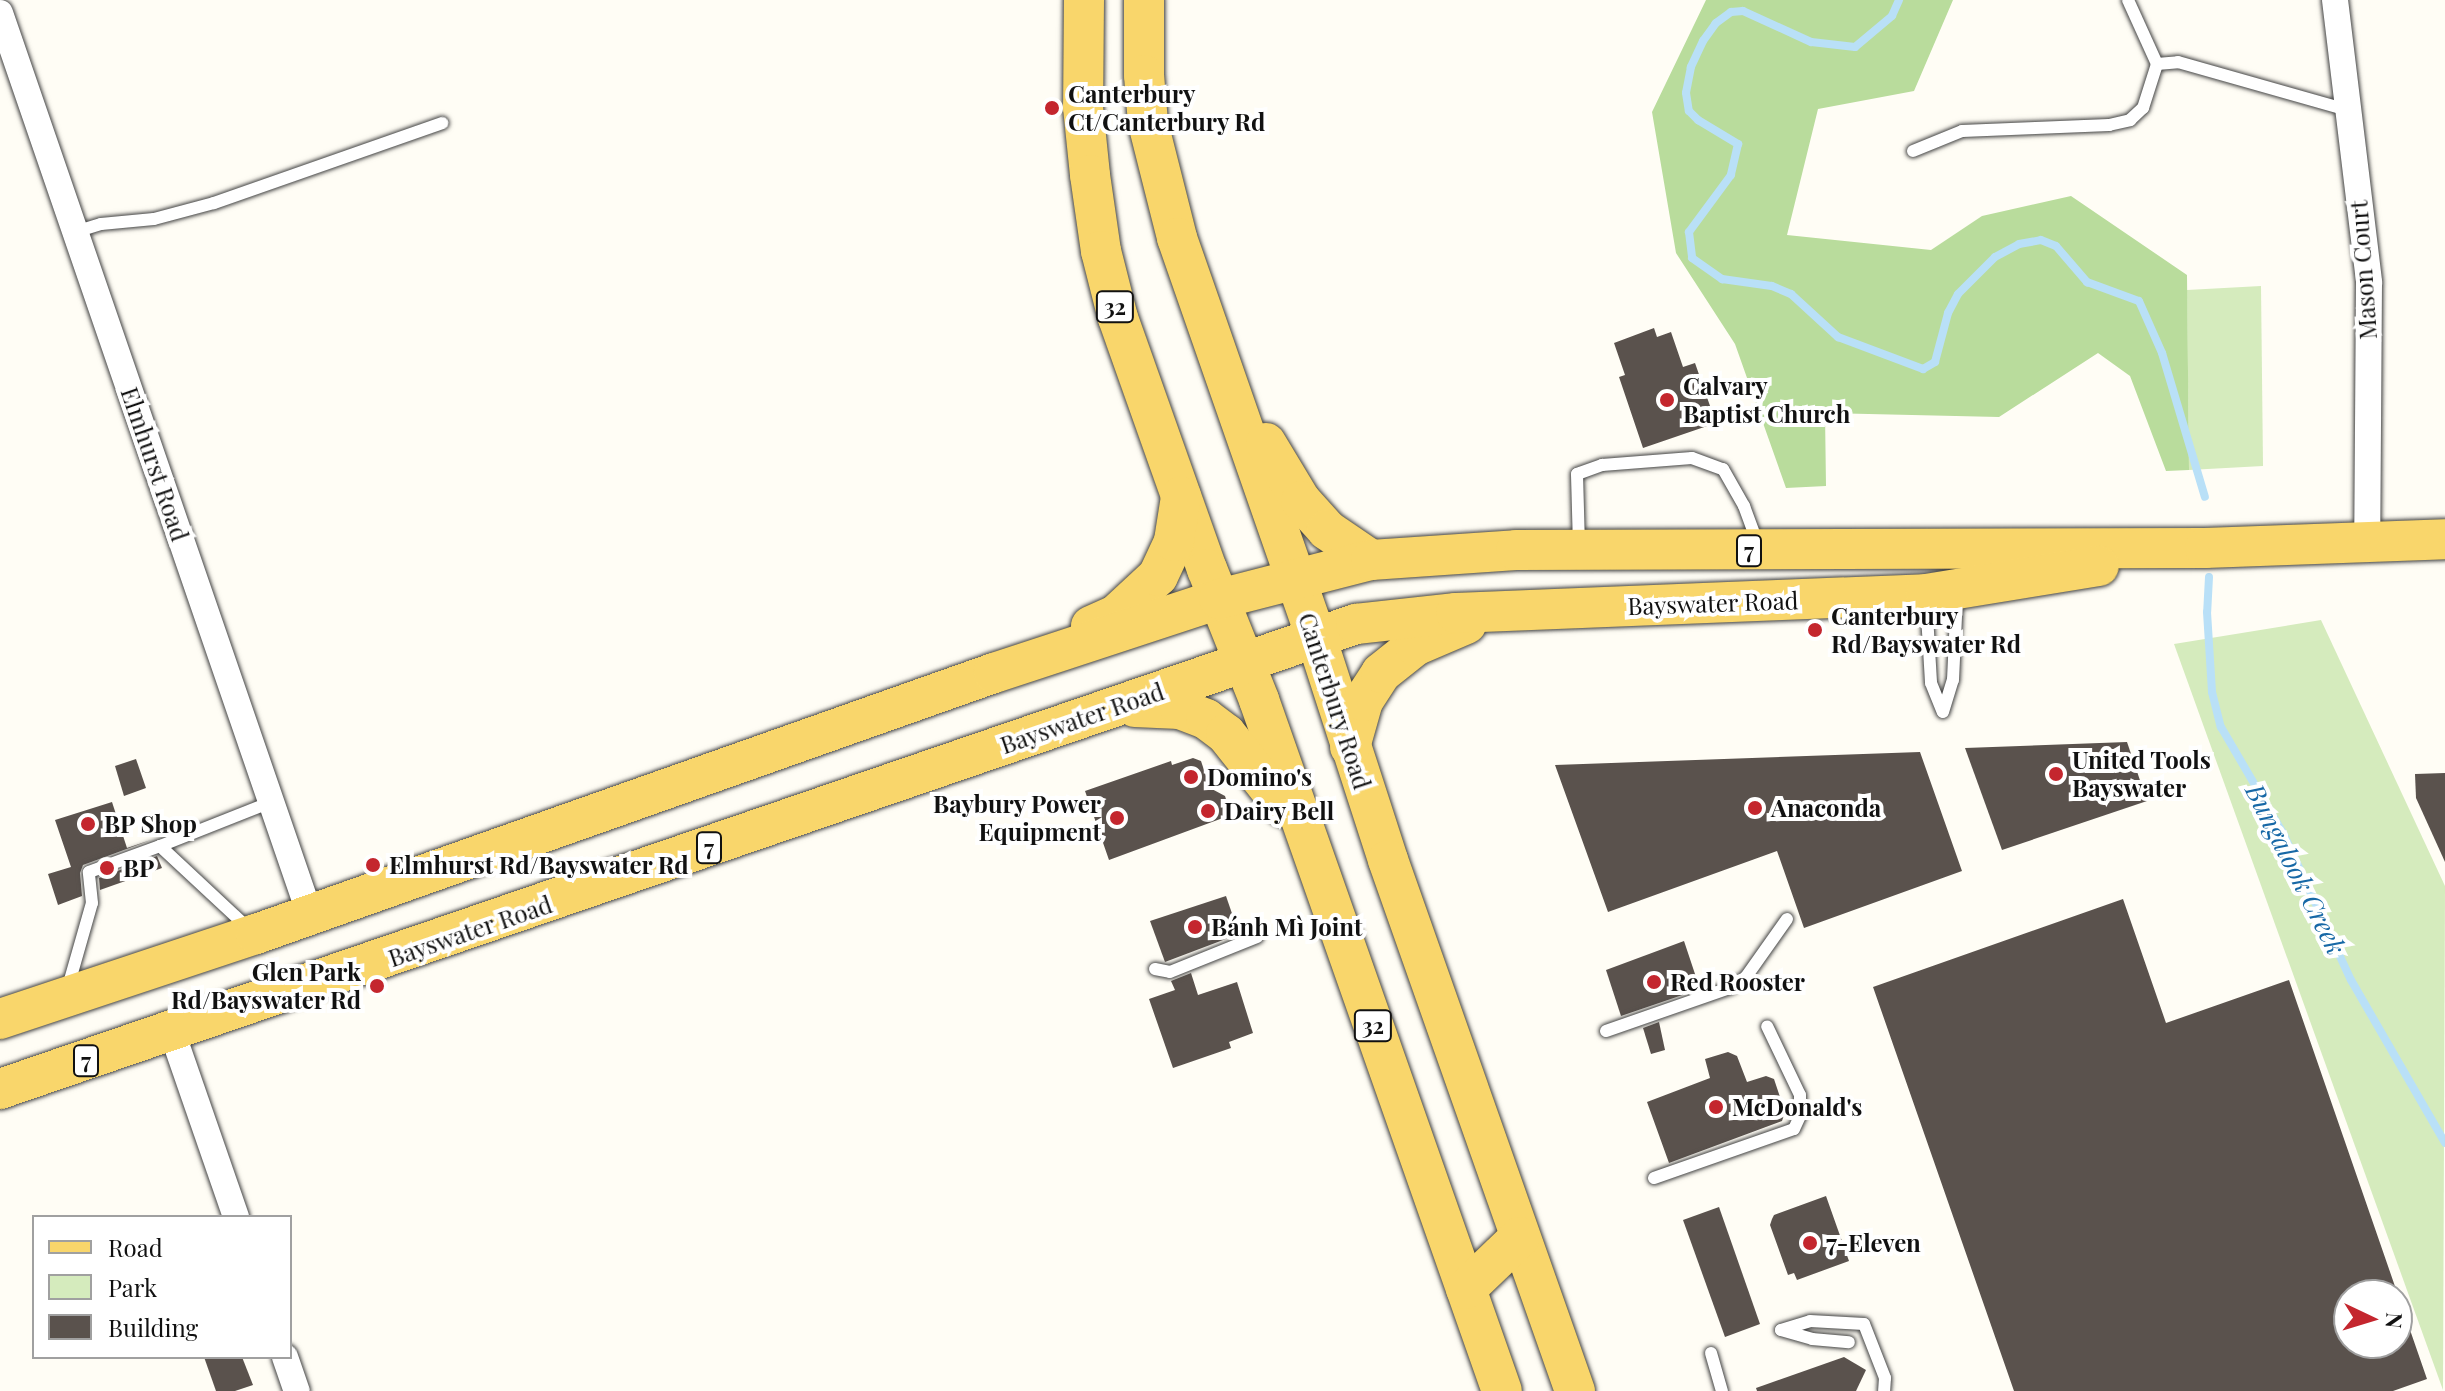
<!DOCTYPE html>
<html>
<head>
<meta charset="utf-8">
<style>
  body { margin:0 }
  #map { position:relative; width:2445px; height:1391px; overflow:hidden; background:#fffdf5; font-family:"Playfair Display",serif }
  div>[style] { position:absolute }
  .green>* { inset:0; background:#d5ebbd }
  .forest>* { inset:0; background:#b9dc9c }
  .stream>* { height:8px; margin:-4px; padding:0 4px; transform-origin:4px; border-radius:4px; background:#b9e0f7 }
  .building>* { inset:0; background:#5a524d }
  .roads { filter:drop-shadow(0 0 2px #444) drop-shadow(0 0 2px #444) }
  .lane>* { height:12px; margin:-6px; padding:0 6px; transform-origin:6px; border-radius:6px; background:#fff }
  .street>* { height:26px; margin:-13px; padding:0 13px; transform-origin:13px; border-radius:13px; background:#fff }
  .primary>* { height:40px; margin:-20px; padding:0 20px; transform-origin:20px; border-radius:20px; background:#f9d66b }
  .dots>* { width:22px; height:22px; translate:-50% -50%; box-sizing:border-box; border:4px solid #fff; border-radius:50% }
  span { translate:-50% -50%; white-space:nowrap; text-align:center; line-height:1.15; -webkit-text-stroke:8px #fff; paint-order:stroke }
  .shield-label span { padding:2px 6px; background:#fff; border:2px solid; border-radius:6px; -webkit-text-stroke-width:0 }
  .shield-label { font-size:22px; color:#111; font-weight:700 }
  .poi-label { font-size:24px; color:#111; font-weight:700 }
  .left { translate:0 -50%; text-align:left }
  .right { translate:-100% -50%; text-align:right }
  .street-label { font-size:24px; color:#111 }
  .water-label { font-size:26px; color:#1768a6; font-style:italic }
  .legend { position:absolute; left:32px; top:1215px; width:260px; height:144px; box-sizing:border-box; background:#fff; border:2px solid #a0a0a0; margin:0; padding:10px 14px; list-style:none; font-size:24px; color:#111 }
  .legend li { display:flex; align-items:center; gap:16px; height:40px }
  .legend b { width:40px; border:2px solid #a0a0a0 }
  .north { position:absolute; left:2333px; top:1279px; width:80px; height:80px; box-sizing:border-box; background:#fff; border:2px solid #a0a0a0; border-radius:50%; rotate:94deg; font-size:22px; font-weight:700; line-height:32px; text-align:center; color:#111 }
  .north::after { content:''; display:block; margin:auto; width:28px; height:36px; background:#c4262e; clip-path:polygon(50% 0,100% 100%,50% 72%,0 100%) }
</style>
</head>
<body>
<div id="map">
  <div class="green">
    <div style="clip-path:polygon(2261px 286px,2263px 466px,2189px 470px,2187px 290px)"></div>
    <div style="clip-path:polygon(2321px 620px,2445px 886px,2443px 1390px,2174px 644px)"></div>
  </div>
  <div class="forest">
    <div style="clip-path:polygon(1706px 0,1953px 0,1914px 91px,1818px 109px,1787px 235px,1931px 250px,1982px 216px,2071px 196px,2187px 275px,2189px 470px,2166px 471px,2130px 376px,2098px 353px,1999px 417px,1825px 413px,1826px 486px,1786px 488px,1735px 344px,1676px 253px,1652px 112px)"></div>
  </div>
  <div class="stream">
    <div style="left:1899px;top:0;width:17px;rotate:114deg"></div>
    <div style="left:1892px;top:16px;width:48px;rotate:140deg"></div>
    <div style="left:1855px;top:47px;width:44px;rotate:-173.5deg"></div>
    <div style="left:1811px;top:42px;width:75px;rotate:-155.5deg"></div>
    <div style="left:1743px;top:11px;width:12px;rotate:175deg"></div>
    <div style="left:1731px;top:12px;width:19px;rotate:144deg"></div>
    <div style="left:1716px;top:23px;width:22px;rotate:126deg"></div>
    <div style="left:1703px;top:41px;width:29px;rotate:115deg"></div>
    <div style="left:1691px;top:67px;width:26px;rotate:101deg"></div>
    <div style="left:1686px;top:93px;width:18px;rotate:81deg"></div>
    <div style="left:1689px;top:111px;width:13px;rotate:45deg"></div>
    <div style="left:1698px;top:120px;width:47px;rotate:31deg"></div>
    <div style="left:1738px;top:144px;width:32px;rotate:103deg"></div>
    <div style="left:1731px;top:175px;width:71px;rotate:126.4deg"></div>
    <div style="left:1689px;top:232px;width:26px;rotate:83deg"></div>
    <div style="left:1692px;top:258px;width:37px;rotate:35deg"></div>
    <div style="left:1722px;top:279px;width:50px;rotate:8deg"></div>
    <div style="left:1772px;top:286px;width:21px;rotate:23deg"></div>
    <div style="left:1791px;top:294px;width:64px;rotate:42.5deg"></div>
    <div style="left:1838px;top:337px;width:91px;rotate:20.6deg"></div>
    <div style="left:1923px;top:369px;width:14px;rotate:-30deg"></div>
    <div style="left:1935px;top:362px;width:51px;rotate:-75.1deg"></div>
    <div style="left:1948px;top:313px;width:21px;rotate:-62deg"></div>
    <div style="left:1958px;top:294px;width:52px;rotate:-45deg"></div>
    <div style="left:1995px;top:257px;width:27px;rotate:-28deg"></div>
    <div style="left:2019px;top:244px;width:22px;rotate:-10deg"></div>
    <div style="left:2041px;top:240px;width:16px;rotate:22deg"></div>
    <div style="left:2056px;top:246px;width:48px;rotate:49.3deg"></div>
    <div style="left:2087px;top:282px;width:55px;rotate:20.1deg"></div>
    <div style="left:2139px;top:301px;width:57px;rotate:66.1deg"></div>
    <div style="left:2162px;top:353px;width:150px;rotate:73.4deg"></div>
    <div style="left:2209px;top:577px;width:35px;rotate:93deg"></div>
    <div style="left:2207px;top:612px;width:80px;rotate:86.4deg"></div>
    <div style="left:2212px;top:692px;width:36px;rotate:76deg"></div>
    <div style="left:2221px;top:727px;width:123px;rotate:59.7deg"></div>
    <div style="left:2283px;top:833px;width:162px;rotate:65.2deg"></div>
    <div style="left:2351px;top:980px;width:188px;rotate:60deg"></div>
  </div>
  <div class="building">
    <div style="clip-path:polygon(1654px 328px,1657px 337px,1671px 332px,1683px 367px,1695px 363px,1716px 423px,1643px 448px,1619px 377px,1625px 375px,1614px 343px)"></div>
    <div style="clip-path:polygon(2127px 742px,2147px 801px,2002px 850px,1965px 748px)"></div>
    <div style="clip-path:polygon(1920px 752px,1962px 871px,1804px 928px,1777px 851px,1608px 912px,1555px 765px)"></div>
    <div style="clip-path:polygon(1193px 758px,1201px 761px,1210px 788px,1225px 796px,1231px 815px,1109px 860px,1085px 791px,1171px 761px,1172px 765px)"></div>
    <div style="clip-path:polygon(136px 759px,146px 788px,124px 796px,115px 766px)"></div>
    <div style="clip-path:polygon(2445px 773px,2445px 862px,2416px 798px,2415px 774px)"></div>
    <div style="clip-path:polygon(112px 802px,127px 848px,151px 840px,83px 865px,80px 873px,82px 896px,58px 905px,48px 874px,71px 867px,55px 820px)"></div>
    <div style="clip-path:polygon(157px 856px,162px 868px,100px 890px,99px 878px)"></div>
    <div style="clip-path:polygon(1226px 896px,1239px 934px,1165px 962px,1150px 921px)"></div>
    <div style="clip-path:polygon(2123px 899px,2166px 1023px,2289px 980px,2398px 1295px,2349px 1295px,2349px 1343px,2397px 1343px,2397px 1302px,2400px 1301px,2427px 1379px,2393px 1391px,2014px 1391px,1873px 987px)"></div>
    <div style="clip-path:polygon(1684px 941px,1700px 989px,1621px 1016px,1606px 970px)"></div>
    <div style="clip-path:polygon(1191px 973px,1198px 995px,1237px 982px,1253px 1033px,1229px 1042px,1231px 1048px,1173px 1068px,1149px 999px,1175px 990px,1171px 981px)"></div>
    <div style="clip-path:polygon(1659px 1022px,1665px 1050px,1651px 1054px,1643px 1028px)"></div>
    <div style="clip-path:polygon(1728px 1052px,1737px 1056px,1747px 1082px,1766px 1076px,1774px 1079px,1785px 1112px,1782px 1121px,1669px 1163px,1647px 1102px,1710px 1078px,1705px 1059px)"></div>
    <div style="clip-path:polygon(1826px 1196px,1849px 1261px,1797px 1280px,1794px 1273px,1788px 1275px,1770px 1225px,1772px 1219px,1774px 1215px)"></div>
    <div style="clip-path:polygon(1719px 1207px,1760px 1324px,1725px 1337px,1683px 1220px)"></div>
    <div style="clip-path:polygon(204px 1357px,242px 1357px,253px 1385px,235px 1391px,216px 1391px)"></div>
    <div style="clip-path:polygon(1844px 1357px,1866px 1370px,1856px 1391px,1757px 1391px,1756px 1388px)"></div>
  </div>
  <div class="roads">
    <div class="lane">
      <div style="left:2128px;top:0;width:70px;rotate:65.6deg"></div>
      <div style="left:1913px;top:151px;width:53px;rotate:-22.2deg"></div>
      <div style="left:1962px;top:131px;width:147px;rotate:-2.3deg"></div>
      <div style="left:2109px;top:125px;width:22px;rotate:-13deg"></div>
      <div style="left:2130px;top:120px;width:18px;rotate:-43deg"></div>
      <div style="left:2143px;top:108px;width:46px;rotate:-72.3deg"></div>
      <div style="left:2157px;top:64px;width:21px;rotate:-5deg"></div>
      <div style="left:2178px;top:62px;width:177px;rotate:15.8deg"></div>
      <div style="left:75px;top:232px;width:27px;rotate:-17deg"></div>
      <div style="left:101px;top:224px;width:53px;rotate:-5.4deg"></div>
      <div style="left:154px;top:219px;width:62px;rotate:-14.9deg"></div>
      <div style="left:214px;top:203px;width:242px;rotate:-19.3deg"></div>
      <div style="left:1579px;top:546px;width:72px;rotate:-91.6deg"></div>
      <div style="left:1577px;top:474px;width:27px;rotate:-20deg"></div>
      <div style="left:1602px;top:465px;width:90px;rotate:-4.4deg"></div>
      <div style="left:1692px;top:458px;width:33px;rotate:20deg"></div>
      <div style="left:1723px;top:469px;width:43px;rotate:60.4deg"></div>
      <div style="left:1744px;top:506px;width:40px;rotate:69.8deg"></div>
      <div style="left:1926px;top:598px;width:85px;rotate:86.6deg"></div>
      <div style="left:1931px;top:683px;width:31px;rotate:68deg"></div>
      <div style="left:1943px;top:712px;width:34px;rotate:-73deg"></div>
      <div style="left:1953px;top:680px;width:86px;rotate:-87.3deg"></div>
      <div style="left:160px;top:846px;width:119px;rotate:-21.6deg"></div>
      <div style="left:1155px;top:969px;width:15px;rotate:11deg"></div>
      <div style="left:1170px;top:972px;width:94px;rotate:-21.9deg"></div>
      <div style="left:68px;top:987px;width:87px;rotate:-74.1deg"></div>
      <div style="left:92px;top:903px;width:31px;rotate:-96deg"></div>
      <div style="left:89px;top:872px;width:76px;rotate:-20.1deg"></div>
      <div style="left:160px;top:846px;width:120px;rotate:43deg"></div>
      <div style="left:1606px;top:1031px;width:133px;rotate:-19.2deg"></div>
      <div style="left:1732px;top:987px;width:17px;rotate:-36deg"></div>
      <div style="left:1746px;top:977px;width:71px;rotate:-54.7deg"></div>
      <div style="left:1654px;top:1178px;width:148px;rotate:-19.3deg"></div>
      <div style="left:1794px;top:1129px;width:14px;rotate:-65deg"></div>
      <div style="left:1800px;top:1116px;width:21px;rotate:-90deg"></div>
      <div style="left:1800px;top:1095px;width:76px;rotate:-115.6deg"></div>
      <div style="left:1781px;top:1330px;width:30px;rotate:-17deg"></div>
      <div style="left:1810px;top:1321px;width:54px;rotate:3.2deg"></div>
      <div style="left:1864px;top:1324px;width:58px;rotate:68.7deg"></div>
      <div style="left:1885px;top:1378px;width:13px;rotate:94deg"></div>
      <div style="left:1781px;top:1330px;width:32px;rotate:16deg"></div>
      <div style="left:1812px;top:1339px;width:37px;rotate:5deg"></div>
      <div style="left:1711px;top:1353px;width:40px;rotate:74deg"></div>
    </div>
    <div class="street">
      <div style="left:2335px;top:0;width:285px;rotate:83.1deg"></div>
      <div style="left:2369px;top:283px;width:258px;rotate:90.4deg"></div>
      <div style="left:0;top:13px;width:954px;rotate:71.03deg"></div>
      <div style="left:172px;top:1032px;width:196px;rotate:70.9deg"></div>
      <div style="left:285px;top:1357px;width:36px;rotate:71deg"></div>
    </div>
    <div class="primary">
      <div style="left:1084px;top:0;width:107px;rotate:90.5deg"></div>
      <div style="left:1083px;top:107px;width:68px;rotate:84.1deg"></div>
      <div style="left:1090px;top:175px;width:77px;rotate:81.8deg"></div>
      <div style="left:1101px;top:251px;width:69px;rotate:75.8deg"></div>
      <div style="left:1118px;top:318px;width:266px;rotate:70.5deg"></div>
      <div style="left:1207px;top:569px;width:141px;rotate:68.3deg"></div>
      <div style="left:1259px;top:700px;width:732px;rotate:70.63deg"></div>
      <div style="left:1144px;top:0;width:75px;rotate:90deg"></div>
      <div style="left:1144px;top:75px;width:48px;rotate:85.2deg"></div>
      <div style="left:1148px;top:123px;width:119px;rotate:75.8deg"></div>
      <div style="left:1177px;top:238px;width:423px;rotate:70.8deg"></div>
      <div style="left:1316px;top:637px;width:234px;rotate:72.1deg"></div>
      <div style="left:1388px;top:860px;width:563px;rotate:70.6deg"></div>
      <div style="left:1266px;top:443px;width:68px;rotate:58.9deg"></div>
      <div style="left:1301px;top:501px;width:39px;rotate:48deg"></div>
      <div style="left:1327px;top:530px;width:53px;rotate:34.3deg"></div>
      <div style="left:1091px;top:626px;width:27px;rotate:-24deg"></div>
      <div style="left:1116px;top:615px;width:57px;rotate:-42.9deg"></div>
      <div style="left:1158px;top:576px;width:38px;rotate:-65deg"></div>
      <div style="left:1174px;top:541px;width:45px;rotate:-81deg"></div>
      <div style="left:1135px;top:707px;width:45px;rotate:2.5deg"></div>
      <div style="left:1180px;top:709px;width:28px;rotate:21deg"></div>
      <div style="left:1206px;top:719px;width:25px;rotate:37deg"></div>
      <div style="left:1226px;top:734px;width:93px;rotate:51.5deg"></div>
      <div style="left:1350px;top:747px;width:48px;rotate:-74.2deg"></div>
      <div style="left:1363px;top:701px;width:33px;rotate:-57deg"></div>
      <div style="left:1381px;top:673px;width:43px;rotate:-38.5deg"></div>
      <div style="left:1415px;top:646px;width:56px;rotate:-23.3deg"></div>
      <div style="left:0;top:1019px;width:270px;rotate:-18.4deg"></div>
      <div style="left:256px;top:934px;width:783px;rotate:-19.48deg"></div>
      <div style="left:994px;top:673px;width:237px;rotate:-18.2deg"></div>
      <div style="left:1219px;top:599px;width:157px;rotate:-14.4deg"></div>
      <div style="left:1371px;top:560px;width:145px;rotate:-3.9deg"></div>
      <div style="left:1516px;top:550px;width:689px;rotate:-0.17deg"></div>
      <div style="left:2205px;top:548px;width:240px;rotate:-2.1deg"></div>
      <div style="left:0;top:1089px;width:1434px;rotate:-18.93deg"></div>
      <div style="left:1356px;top:624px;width:101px;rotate:-6.3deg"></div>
      <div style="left:1456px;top:613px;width:470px;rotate:-2.3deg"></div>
      <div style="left:1926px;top:594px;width:175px;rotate:-9.2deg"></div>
      <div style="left:1466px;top:1289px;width:75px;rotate:-43.9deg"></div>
    </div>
  </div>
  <div class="dots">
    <div style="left:1052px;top:108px;background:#c4262e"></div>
    <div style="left:1667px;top:400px;background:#c4262e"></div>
    <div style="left:1815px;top:630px;background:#c4262e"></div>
    <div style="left:2056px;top:774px;background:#c4262e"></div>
    <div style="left:1191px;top:777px;background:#c4262e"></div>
    <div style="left:1755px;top:808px;background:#c4262e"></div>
    <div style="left:1208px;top:811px;background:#c4262e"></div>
    <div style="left:1117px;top:818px;background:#c4262e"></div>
    <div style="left:88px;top:824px;background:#c4262e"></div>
    <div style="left:373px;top:865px;background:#c4262e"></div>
    <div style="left:107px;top:868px;background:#c4262e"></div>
    <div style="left:1195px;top:927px;background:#c4262e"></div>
    <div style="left:1654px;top:982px;background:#c4262e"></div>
    <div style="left:377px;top:986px;background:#c4262e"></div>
    <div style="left:1716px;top:1107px;background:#c4262e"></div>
    <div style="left:1810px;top:1243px;background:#c4262e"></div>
  </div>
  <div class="shield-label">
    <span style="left:1115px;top:307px">32</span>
    <span style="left:1749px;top:551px">7</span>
    <span style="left:709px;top:848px">7</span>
    <span style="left:1373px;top:1026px">32</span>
    <span style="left:86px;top:1061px">7</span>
  </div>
  <div class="poi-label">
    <span class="left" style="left:1068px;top:108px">Canterbury<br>Ct/Canterbury Rd</span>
    <span class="left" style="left:1683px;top:400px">Calvary<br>Baptist Church</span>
    <span class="left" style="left:1831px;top:630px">Canterbury<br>Rd/Bayswater Rd</span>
    <span class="left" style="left:2072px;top:774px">United Tools<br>Bayswater</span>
    <span class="left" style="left:1207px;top:777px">Domino's</span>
    <span class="right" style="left:1101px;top:818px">Baybury Power<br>Equipment</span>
    <span class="left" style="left:1771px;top:808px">Anaconda</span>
    <span class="left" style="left:1224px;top:811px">Dairy Bell</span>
    <span class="left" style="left:104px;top:824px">BP Shop</span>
    <span class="left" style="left:389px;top:865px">Elmhurst Rd/Bayswater Rd</span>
    <span class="left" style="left:123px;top:868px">BP</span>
    <span class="left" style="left:1211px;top:927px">Bánh Mì Joint</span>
    <span class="right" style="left:361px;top:986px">Glen Park<br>Rd/Bayswater Rd</span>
    <span class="left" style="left:1670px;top:982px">Red Rooster</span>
    <span class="left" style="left:1732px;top:1107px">McDonald's</span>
    <span class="left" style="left:1826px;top:1243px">7-Eleven</span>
  </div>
  <div class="street-label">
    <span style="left:2363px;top:270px;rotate:-94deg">Mason Court</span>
    <span style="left:155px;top:464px;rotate:71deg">Elmhurst Road</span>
    <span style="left:1713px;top:603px;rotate:-2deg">Bayswater Road</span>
    <span style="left:1335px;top:701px;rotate:72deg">Canterbury Road</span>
    <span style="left:1082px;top:718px;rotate:-19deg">Bayswater Road</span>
    <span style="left:470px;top:931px;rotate:-19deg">Bayswater Road</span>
  </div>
  <div class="water-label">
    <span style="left:2296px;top:869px;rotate:63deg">Bungalook Creek</span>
  </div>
  <ul class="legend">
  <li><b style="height:10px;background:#f9d66b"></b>Road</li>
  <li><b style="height:22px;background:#d5ebbd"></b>Park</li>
  <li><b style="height:22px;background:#5a524d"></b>Building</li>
  </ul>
  <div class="north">N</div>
</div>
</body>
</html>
